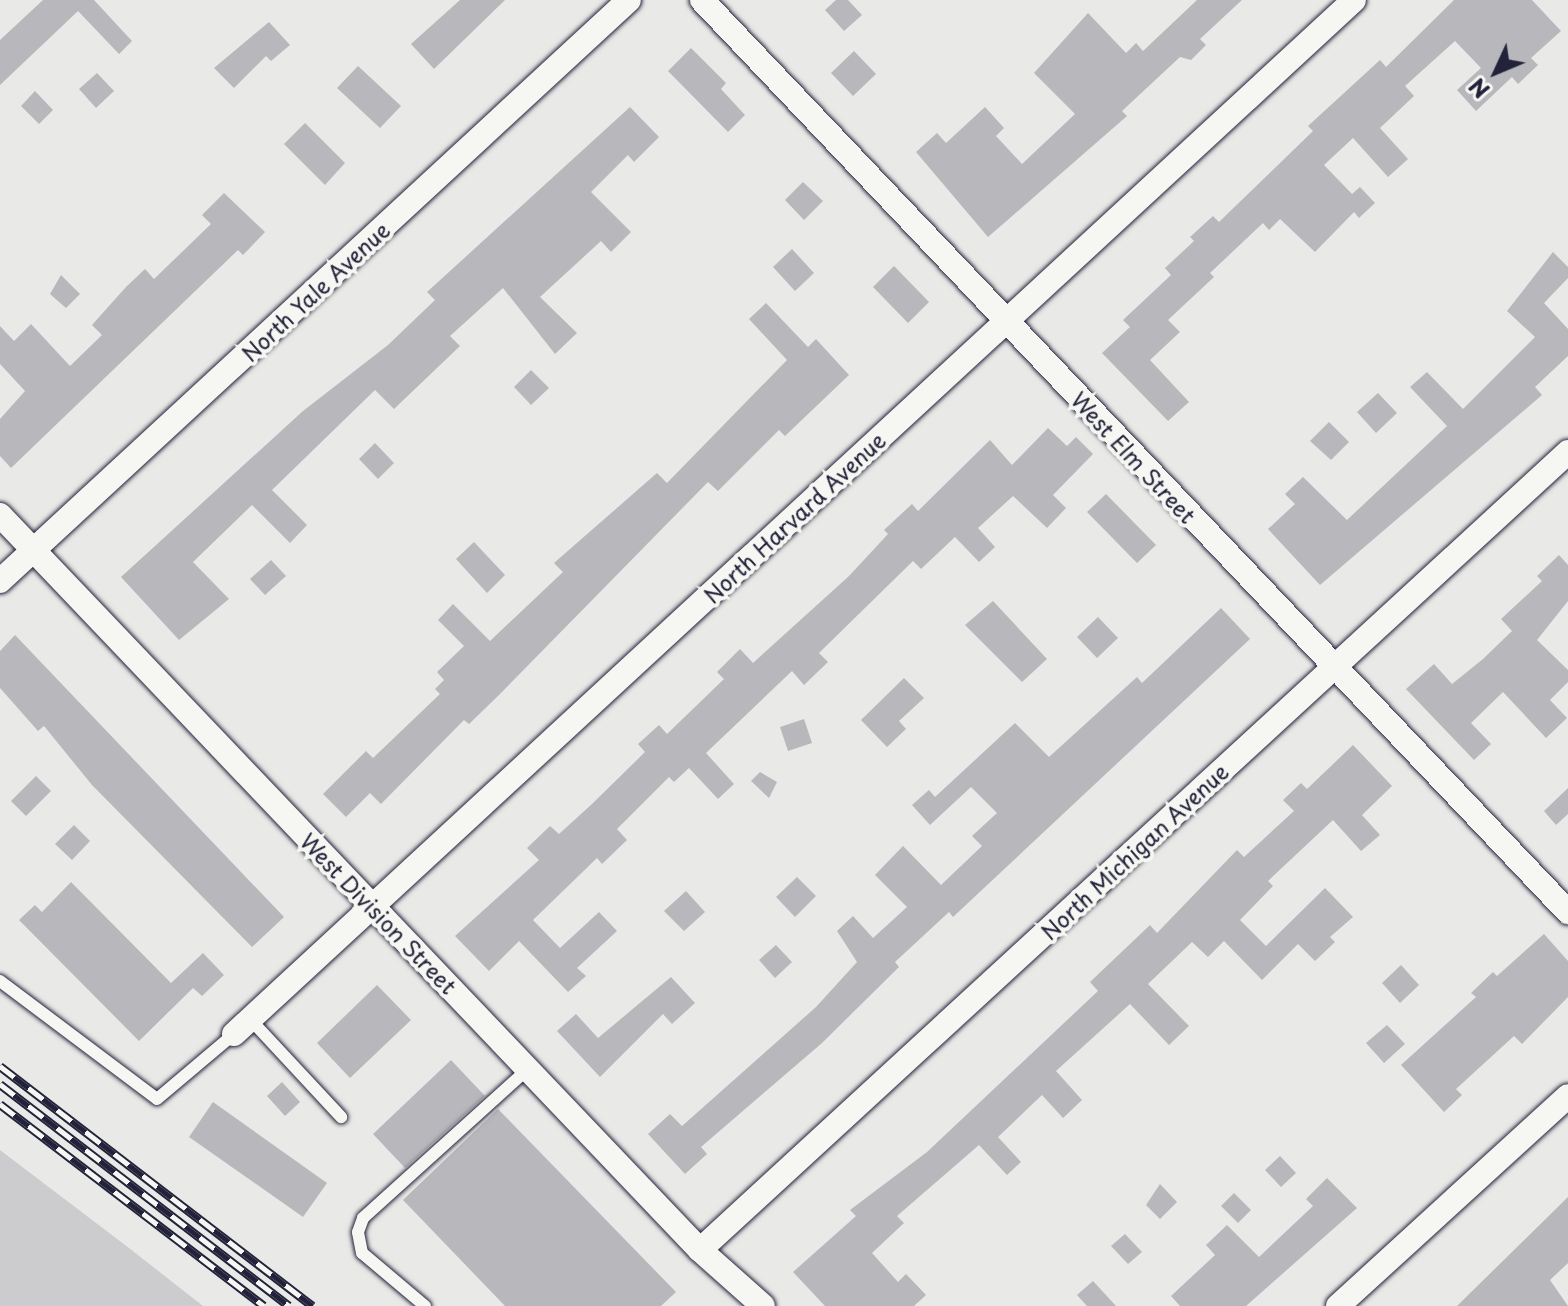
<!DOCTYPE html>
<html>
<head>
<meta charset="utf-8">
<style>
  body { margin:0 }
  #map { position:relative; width:1568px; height:1306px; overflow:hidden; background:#e9e9e7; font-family:"Playpen Sans",sans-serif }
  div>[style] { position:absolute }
  .green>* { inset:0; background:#ccccce }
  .building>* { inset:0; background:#b8b8bc }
  .roads { filter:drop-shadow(0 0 2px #22223b) drop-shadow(0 0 2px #22223b) }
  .lane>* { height:12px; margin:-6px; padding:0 6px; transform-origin:6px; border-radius:6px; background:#f6f6f2 }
  .street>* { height:24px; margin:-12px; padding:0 12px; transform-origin:12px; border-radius:12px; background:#f6f6f2 }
  .rail>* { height:9px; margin-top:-4.5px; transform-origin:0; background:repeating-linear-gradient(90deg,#f6f6f2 0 18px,#22223b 0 36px); box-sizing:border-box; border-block:2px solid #22223b }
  span { translate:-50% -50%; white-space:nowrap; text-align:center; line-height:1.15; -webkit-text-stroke:8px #f6f6f2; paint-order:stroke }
  .street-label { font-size:22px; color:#22223b }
  .north { position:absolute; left:1456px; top:32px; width:80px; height:80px; -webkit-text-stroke:6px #f6f6f2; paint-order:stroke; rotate:226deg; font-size:22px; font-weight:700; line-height:32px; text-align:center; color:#22223b }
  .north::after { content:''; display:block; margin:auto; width:28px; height:36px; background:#22223b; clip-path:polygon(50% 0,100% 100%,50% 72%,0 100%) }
</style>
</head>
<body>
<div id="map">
  <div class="green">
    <div style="clip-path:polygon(0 1150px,129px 1248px,203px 1306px,0 1306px)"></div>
  </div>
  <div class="building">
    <div style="clip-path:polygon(43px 0,94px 0,132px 41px,119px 54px,78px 11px,0 85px,0 40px)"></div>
    <div style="clip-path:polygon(460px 0,505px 0,434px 69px,411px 44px)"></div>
    <div style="clip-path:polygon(836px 0,848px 0,862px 15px,844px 31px,825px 10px)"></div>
    <div style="clip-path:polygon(1197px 0,1242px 0,1200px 39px,1206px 45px,1191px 60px,1180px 57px,1122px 111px,1127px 116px,988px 237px,916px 152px,937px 133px,946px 143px,985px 107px,1004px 128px,996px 136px,1022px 164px,1075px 114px,1034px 73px,1088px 13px,1126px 53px,1136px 43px,1143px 51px)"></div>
    <div style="clip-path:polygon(1454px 0,1532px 0,1561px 31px,1531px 58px,1538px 65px,1518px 84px,1512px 77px,1476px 111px,1457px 90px,1481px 68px,1455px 41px,1405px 86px,1414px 96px,1380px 128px,1408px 159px,1388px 177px,1353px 138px,1324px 165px,1352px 194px,1360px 187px,1375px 203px,1359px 218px,1354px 212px,1315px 252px,1280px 219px,1269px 230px,1263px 223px,1210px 273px,1214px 277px,1168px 320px,1180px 332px,1150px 360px,1189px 402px,1168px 421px,1102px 353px,1130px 327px,1123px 320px,1171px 275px,1165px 268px,1194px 241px,1190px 237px,1213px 216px,1219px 222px,1313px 131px,1308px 126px,1380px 60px,1386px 67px)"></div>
    <div style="clip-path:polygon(269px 22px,290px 45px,271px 61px,266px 56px,234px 88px,214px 68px)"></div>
    <div style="clip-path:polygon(691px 48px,726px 83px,721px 89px,745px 115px,728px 132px,668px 71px)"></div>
    <div style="clip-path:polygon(854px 51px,876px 74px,853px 96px,831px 73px)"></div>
    <div style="clip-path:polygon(358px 66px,401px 106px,380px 128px,337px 88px)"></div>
    <div style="clip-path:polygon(97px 73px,114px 91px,96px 108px,79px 89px)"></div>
    <div style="clip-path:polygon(35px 91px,53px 110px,39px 124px,21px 106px)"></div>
    <div style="clip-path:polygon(630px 107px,659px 137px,634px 162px,628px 155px,591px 192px,631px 232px,611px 252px,601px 241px,540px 297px,577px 333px,555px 354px,503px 288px,450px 336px,460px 346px,394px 409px,375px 390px,272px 490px,307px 525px,290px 543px,252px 505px,193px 562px,229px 599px,179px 640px,121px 577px,303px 411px,388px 345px,435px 300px,427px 292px)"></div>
    <div style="clip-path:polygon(305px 123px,345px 163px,325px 185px,284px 144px)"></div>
    <div style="clip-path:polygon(803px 182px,823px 201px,804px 220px,785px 200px)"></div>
    <div style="clip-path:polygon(224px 193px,265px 232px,243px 255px,238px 250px,11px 468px,0 456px,0 419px,25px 391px,0 364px,0 326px,14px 341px,31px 324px,70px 366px,102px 335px,92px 325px,126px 287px,145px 269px,154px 279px,211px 224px,202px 215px)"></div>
    <div style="clip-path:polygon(792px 249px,814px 273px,795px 291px,773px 267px)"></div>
    <div style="clip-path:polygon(1553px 252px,1568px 267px,1568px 278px,1544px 303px,1568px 329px,1568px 356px,1535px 387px,1542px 395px,1320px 585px,1268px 529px,1295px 504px,1285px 494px,1303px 477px,1347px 520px,1447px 426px,1410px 387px,1427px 372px,1463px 409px,1535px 337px,1507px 311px)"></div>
    <div style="clip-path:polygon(894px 266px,929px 302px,908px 323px,873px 287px)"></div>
    <div style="clip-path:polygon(61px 275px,80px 294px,66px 308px,50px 294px)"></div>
    <div style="clip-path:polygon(766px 303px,808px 347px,816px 339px,849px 375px,785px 436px,779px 430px,718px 491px,708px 482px,499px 695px,469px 724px,464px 720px,381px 804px,370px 793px,346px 817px,323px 794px,366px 751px,373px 758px,440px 694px,435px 689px,444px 680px,437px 672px,464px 646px,438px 620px,453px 604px,490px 641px,563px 572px,554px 563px,657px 473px,667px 483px,787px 360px,749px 319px)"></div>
    <div style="clip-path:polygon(531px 370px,549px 388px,531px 405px,514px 387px)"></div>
    <div style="clip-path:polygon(1378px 393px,1397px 413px,1376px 433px,1357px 412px)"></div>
    <div style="clip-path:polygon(1329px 422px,1349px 442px,1331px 460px,1310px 441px)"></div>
    <div style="clip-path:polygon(1048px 428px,1067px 446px,1076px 437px,1093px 454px,1053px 495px,1066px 508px,1047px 528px,1013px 496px,978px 528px,995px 547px,979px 562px,955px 537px,921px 569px,913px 561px,819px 653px,828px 662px,804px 685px,792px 671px,706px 753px,734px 784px,718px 799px,689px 768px,674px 782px,669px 777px,617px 829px,627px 840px,602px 864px,597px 858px,533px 920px,560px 948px,599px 912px,617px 931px,577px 968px,586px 976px,568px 992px,519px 941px,489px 971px,455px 936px,539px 860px,527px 848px,550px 826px,559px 834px,592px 804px,645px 752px,638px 744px,659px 725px,667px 734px,724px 679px,717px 672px,740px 649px,753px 663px,849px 576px,888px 534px,884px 530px,912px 504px,918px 511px,990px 440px,1012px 465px)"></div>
    <div style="clip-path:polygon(375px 443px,394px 463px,378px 479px,359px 459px)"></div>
    <div style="clip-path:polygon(1106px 494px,1156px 545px,1137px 563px,1087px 512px)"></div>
    <div style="clip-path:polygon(474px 542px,505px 575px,487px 593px,456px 559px)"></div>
    <div style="clip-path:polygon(1559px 555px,1568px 565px,1568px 601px,1537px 640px,1568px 670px,1568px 682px,1550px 700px,1567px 718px,1546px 738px,1503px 692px,1471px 723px,1491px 744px,1474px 760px,1406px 689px,1434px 664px,1452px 684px,1483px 659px,1512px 631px,1501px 619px,1542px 581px,1537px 576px)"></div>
    <div style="clip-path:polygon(271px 560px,286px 576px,265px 595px,250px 579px)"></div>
    <div style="clip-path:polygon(993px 601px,1047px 659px,1022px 682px,965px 625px)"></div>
    <div style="clip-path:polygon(1221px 608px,1250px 639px,953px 917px,949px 912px,895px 962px,899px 967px,822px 1043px,701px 1147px,707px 1154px,685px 1174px,648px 1134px,670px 1114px,682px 1126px,816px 1007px,857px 962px,837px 931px,853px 916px,873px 938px,907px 907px,875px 875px,903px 846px,941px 885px,982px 846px,972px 836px,997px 813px,971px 787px,930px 825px,912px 805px,929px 790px,935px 797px,1015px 723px,1049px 757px,1137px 677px,1142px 683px)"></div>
    <div style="clip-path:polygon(1098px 617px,1118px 638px,1097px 658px,1077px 637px)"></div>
    <div style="clip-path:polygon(15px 635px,284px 917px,252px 947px,92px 785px,44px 726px,38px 731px,0 688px,0 651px)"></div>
    <div style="clip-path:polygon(904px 678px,924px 698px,899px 721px,906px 729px,887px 747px,861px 720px)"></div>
    <div style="clip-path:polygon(804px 719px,812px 743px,788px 751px,780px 727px)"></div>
    <div style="clip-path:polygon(1353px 745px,1392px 786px,1362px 815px,1380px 835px,1361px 851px,1333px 820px,1268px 881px,1273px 886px,1240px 920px,1266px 946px,1325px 888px,1353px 917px,1330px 937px,1335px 942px,1315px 961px,1298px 944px,1262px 980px,1224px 941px,1208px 957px,1192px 942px,1148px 984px,1189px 1026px,1169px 1045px,1130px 1004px,1056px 1071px,1082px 1100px,1063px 1118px,1042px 1095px,998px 1137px,1021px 1162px,1007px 1175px,979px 1145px,897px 1216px,904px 1223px,872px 1253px,898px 1282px,906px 1274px,926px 1295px,914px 1306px,825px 1306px,793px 1272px,856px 1216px,850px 1210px,927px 1152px,1098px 991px,1090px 982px,1150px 925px,1157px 933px,1237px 850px,1244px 857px,1294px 811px,1283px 800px,1301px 783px,1307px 789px)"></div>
    <div style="clip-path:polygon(760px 772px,777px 782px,769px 798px,751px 781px)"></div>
    <div style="clip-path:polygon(36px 776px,51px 791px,26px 816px,11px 801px)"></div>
    <div style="clip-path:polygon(1568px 788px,1568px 814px,1556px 825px,1544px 811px)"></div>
    <div style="clip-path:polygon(74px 825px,90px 841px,72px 860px,55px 844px)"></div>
    <div style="clip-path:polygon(797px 877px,816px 896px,795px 917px,776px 897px)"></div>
    <div style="clip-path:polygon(71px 882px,171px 983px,203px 953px,224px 975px,202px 996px,193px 988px,139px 1041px,19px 920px,35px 905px,42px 912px)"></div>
    <div style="clip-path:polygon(686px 891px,705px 912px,684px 931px,664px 911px)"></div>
    <div style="clip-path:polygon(1544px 934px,1568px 961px,1568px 997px,1522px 1044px,1514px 1036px,1456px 1089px,1462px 1095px,1444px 1112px,1401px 1065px,1476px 997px,1471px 993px,1493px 972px,1497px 976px)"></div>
    <div style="clip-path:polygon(776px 945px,792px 962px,775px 978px,759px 960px)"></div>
    <div style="clip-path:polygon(1401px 965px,1419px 985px,1400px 1003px,1382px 983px)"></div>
    <div style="clip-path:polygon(671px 977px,695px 1003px,672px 1024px,663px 1014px,600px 1077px,557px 1031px,576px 1014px,598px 1038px)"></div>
    <div style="clip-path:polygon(377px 985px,411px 1020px,350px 1078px,317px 1043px)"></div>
    <div style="clip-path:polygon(1387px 1025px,1405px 1044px,1384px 1063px,1366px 1043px)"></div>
    <div style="clip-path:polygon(451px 1060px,485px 1096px,405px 1168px,373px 1134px)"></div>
    <div style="clip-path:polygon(282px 1082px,300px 1102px,285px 1116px,267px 1096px)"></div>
    <div style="clip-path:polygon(213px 1102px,327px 1183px,303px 1217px,189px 1137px)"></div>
    <div style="clip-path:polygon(498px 1109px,676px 1292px,661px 1306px,505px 1306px,403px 1200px)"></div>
    <div style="clip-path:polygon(1280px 1156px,1296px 1173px,1281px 1187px,1265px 1170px)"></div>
    <div style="clip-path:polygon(1327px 1178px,1357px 1208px,1246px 1306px,1180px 1306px,1171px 1296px,1215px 1255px,1206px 1245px,1227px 1225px,1259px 1257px,1313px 1206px,1306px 1199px)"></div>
    <div style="clip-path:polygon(1160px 1184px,1177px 1202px,1160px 1219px,1146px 1205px)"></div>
    <div style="clip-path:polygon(1234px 1193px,1251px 1210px,1238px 1223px,1221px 1206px)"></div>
    <div style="clip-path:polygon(1568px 1197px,1568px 1263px,1550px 1280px,1568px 1306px,1457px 1306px)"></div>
    <div style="clip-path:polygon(1125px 1234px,1142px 1252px,1128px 1264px,1111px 1246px)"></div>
    <div style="clip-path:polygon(1093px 1281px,1116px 1306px,1087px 1306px,1077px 1295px)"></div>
  </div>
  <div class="roads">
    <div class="lane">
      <div style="left:0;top:981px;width:196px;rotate:36.9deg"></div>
      <div style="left:157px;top:1099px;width:101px;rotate:-40.2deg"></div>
      <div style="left:250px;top:1019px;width:134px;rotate:47.1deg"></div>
      <div style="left:425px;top:1306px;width:82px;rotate:-139.9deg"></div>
      <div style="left:362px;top:1253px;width:21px;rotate:-101deg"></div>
      <div style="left:358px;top:1232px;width:15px;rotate:-70deg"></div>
      <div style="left:363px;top:1218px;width:222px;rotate:-42.1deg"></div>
    </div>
    <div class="street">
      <div style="left:702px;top:0;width:1258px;rotate:46.48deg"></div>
      <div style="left:0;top:515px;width:1015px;rotate:46.4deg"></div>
      <div style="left:700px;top:1250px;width:84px;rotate:41.6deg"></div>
      <div style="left:0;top:581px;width:856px;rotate:-42.73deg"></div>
      <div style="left:234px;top:1034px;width:1524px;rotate:-42.71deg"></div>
      <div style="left:700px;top:1250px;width:1179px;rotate:-42.59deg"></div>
      <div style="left:1338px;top:1306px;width:311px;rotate:-42.4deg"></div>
    </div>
  </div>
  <div class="rail">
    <div style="left:0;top:1066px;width:394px;rotate:37.5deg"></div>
    <div style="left:0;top:1084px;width:364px;rotate:37.5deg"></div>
    <div style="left:0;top:1104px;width:332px;rotate:37.4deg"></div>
  </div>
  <div class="street-label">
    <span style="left:315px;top:291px;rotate:-43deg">North Yale Avenue</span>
    <span style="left:1134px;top:457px;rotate:47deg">West Elm Street</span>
    <span style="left:794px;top:517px;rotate:-43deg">North Harvard Avenue</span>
    <span style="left:1134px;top:851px;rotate:-43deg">North Michigan Avenue</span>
    <span style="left:379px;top:913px;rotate:46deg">West Division Street</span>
  </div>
  <div class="north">N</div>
</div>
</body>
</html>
